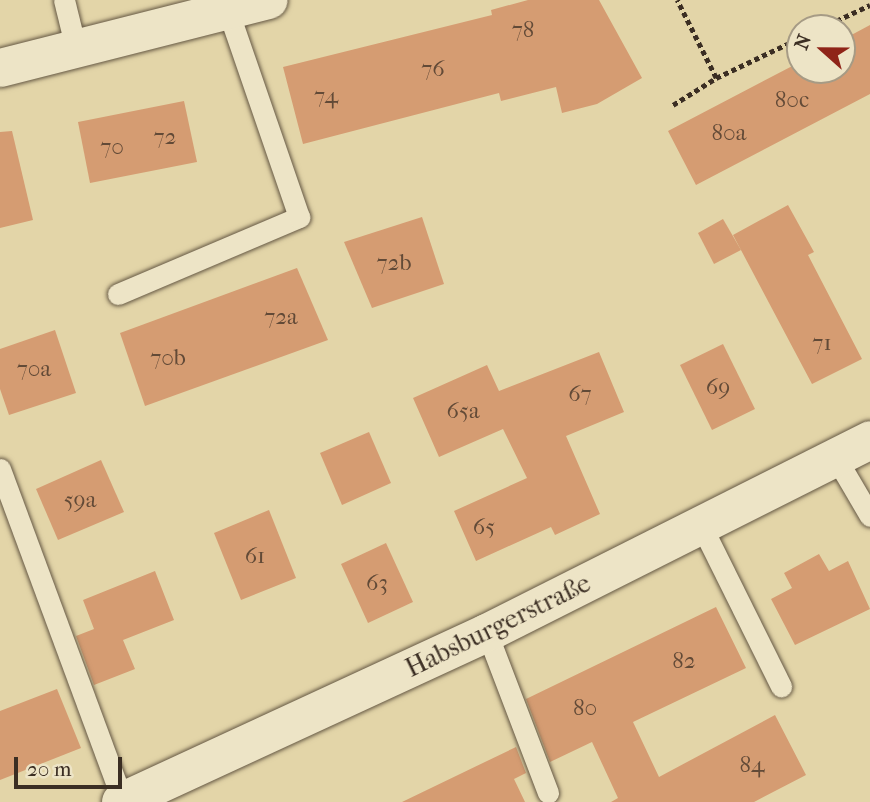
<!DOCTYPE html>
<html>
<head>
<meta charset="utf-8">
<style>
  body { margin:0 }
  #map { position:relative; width:870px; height:802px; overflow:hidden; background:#e3d5a8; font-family:"IM FELL French Canon",serif }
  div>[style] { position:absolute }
  .building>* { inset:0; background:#d59c72 }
  .path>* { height:4.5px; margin-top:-2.25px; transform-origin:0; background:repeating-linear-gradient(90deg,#3b2e23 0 5px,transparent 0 8.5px) }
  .roads { filter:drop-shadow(0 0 2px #655844) drop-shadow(0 0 2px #655844) }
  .service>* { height:21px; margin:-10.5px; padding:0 10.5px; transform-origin:10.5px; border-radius:10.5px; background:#ede4c6 }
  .minor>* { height:38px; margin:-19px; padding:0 19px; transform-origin:19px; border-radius:19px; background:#ede4c6 }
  span { translate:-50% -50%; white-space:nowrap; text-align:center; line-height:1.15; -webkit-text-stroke:5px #ede4c6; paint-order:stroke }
  .number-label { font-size:23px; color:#624a37 }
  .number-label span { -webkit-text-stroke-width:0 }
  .street-label { font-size:26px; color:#3b2e23 }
  .north { position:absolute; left:786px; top:14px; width:70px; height:70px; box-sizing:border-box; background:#ede4c6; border:2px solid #a69b85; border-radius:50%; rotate:291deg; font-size:19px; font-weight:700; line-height:28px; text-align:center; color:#3b2e23 }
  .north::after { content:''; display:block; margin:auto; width:24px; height:32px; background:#8f2418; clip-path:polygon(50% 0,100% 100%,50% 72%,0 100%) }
  .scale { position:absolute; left:14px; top:757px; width:108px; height:32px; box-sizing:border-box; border:4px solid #3b2e23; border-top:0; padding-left:9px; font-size:21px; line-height:24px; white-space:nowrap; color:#3b2e23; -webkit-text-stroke:5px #ede4c6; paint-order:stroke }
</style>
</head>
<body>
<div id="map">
  <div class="building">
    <div style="clip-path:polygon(528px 0,599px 0,642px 78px,597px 104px,562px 113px,556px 87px,501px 101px,499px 93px,303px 144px,283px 67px,492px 15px,491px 10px)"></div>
    <div style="clip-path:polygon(870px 25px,870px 94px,696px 185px,668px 131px,800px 62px,800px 70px,842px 70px,842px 40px)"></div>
    <div style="clip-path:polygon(184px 101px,197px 162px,90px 183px,78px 122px)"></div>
    <div style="clip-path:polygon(12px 131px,33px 220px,0 228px,0 132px)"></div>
    <div style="clip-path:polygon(788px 205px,814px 252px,808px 255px,862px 359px,812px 384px,733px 235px)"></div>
    <div style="clip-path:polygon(422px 217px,444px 284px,372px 308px,344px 242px)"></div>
    <div style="clip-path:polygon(723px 219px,741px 250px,714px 264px,698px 233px)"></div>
    <div style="clip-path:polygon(297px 268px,328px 340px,145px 406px,120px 333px)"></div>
    <div style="clip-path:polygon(55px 330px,76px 393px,9px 415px,0 389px,0 349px)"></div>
    <div style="clip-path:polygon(723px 344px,755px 409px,712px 430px,680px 365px)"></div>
    <div style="clip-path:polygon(599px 352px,624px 412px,566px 436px,600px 514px,555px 535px,551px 527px,476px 561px,454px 511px,527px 478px,503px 429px,439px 457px,413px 398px,487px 365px,499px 391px)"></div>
    <div style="clip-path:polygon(369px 432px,391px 483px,342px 505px,320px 453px)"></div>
    <div style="clip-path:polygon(101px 460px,124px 512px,58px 540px,36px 489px)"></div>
    <div style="clip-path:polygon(269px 510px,296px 578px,241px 600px,214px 533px)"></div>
    <div style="clip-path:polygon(386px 543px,413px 602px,368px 623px,341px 564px)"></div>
    <div style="clip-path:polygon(819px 554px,829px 571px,848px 561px,870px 609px,795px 645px,771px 599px,792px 588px,784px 573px)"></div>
    <div style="clip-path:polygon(155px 571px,174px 620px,123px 640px,135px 669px,94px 685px,76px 636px,94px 629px,83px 600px)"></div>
    <div style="clip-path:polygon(716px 607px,746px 668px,633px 722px,659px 777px,775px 715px,806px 775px,754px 802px,611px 802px,618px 798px,592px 742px,550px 762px,526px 699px)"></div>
    <div style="clip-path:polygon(57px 689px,81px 748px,0 780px,0 711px)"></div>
    <div style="clip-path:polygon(516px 747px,526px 773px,514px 779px,525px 802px,402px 802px)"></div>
  </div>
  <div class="path">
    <div style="left:821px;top:28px;width:54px;rotate:-25.1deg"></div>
    <div style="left:716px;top:78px;width:93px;rotate:-25.5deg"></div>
    <div style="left:673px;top:105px;width:51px;rotate:-32.1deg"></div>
    <div style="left:716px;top:78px;width:87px;rotate:-116.6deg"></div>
  </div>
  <div class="roads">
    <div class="service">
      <div style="left:64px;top:0;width:50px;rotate:76.2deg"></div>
      <div style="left:118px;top:294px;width:197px;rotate:-23deg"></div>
      <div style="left:299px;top:217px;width:218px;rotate:-109deg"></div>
      <div style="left:836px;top:458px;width:67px;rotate:59.6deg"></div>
      <div style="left:0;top:469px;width:354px;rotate:69.7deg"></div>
      <div style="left:702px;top:527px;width:178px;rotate:63.6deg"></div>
      <div style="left:487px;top:633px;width:171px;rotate:69.1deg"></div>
    </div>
    <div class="minor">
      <div style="left:0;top:68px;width:277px;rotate:-14.2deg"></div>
      <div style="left:121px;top:802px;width:403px;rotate:-24.8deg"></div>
      <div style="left:487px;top:633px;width:429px;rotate:-26.7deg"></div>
    </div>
  </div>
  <div class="number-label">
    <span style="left:523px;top:30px">78</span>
    <span style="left:433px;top:69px">76</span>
    <span style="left:326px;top:96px">74</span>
    <span style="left:792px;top:100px">80c</span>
    <span style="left:729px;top:133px">80a</span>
    <span style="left:165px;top:137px">72</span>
    <span style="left:112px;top:147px">70</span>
    <span style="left:394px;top:263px">72b</span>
    <span style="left:281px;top:317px">72a</span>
    <span style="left:822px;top:343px">71</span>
    <span style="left:168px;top:358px">70b</span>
    <span style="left:34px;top:369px">70a</span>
    <span style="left:718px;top:387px">69</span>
    <span style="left:580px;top:394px">67</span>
    <span style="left:463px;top:411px">65a</span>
    <span style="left:80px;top:500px">59a</span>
    <span style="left:484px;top:527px">65</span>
    <span style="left:255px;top:556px">61</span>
    <span style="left:377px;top:583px">63</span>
    <span style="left:684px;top:661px">82</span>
    <span style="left:585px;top:708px">80</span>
    <span style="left:752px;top:765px">84</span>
  </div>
  <div class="street-label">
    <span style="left:498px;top:626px;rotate:-26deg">Habsburgerstraße</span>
  </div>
  <div class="north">N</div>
  <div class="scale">20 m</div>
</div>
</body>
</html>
